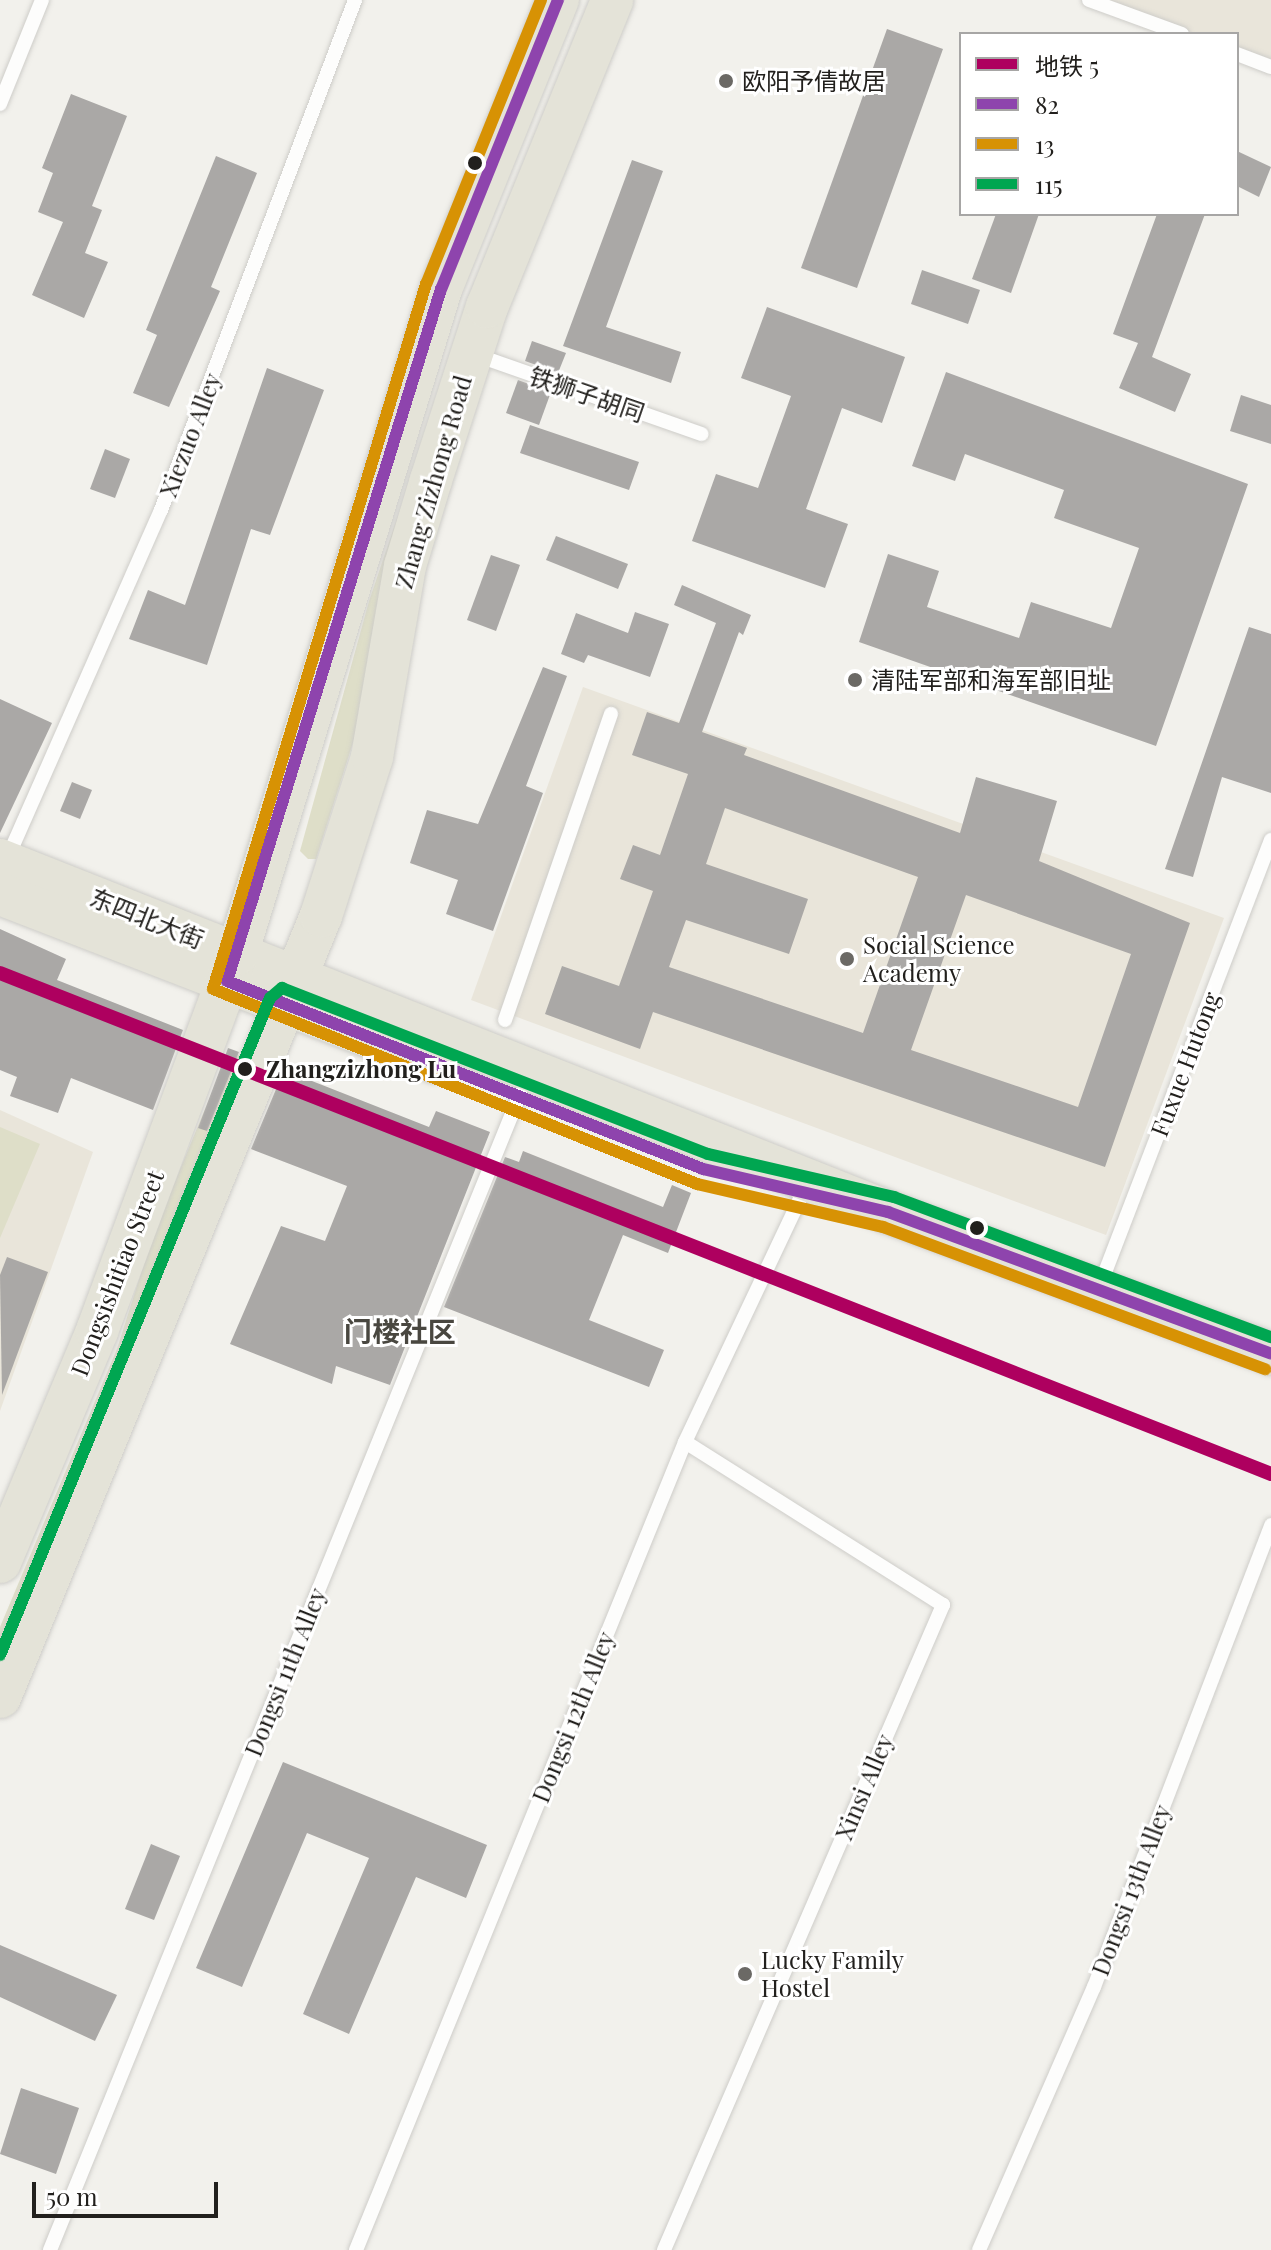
<!DOCTYPE html>
<html>
<head>
<meta charset="utf-8">
<style>
  body { margin:0 }
  #map { position:relative; width:1271px; height:2250px; overflow:hidden; background:#f2f1ec; font-family:"Playfair Display","Noto Sans SC",serif }
  div>[style] { position:absolute }
  .built>* { inset:0; background:#e9e5da }
  .green>* { inset:0; background:#dedec8 }
  .building>* { inset:0; background:#aaa8a6 }
  .roads { filter:drop-shadow(0 0 2px #cecdc9) drop-shadow(0 0 2px #cecdc9) }
  .service>* { height:14px; margin:-7px; padding:0 7px; transform-origin:7px; border-radius:7px; background:#fdfdfc }
  .primary>* { height:42px; margin:-21px; padding:0 21px; transform-origin:21px; border-radius:21px; background:#e4e3d8 }
  .bus-1>* { height:12px; margin:-6px; padding:0 6px; transform-origin:6px; border-radius:6px; background:#8e44ad }
  .bus-2>* { height:12px; margin:-6px; padding:0 6px; transform-origin:6px; border-radius:6px; background:#d79204 }
  .bus-3>* { height:12px; margin:-6px; padding:0 6px; transform-origin:6px; border-radius:6px; background:#00a651 }
  .metro-1>* { height:14px; margin:-7px; padding:0 7px; transform-origin:7px; border-radius:7px; background:#ae005f }
  .dots>* { width:22px; height:22px; translate:-50% -50%; box-sizing:border-box; border:4px solid #fff; border-radius:50% }
  span { translate:-50% -50%; white-space:nowrap; text-align:center; line-height:1.15; -webkit-text-stroke:6px #fff; paint-order:stroke }
  .poi-label { font-size:24px; color:#22201d }
  .left { translate:0 -50%; text-align:left }
  .street-label { font-size:24px; color:#22201d }
  .stop-label { font-size:24px; color:#22201d; font-weight:700 }
  .quarter-label { font-size:28px; color:#494740; font-weight:700 }
  .legend { position:absolute; left:959px; top:32px; width:280px; height:184px; box-sizing:border-box; background:#fff; border:2px solid #a7a6a5; margin:0; padding:10px 14px; list-style:none; font-size:24px; color:#22201d }
  .legend li { display:flex; align-items:center; gap:16px; height:40px }
  .legend b { width:40px; border:2px solid #a7a6a5 }
  .scale { position:absolute; left:32px; top:2182px; width:186px; height:36px; box-sizing:border-box; border:4px solid #22201d; border-top:0; padding-left:10px; font-size:24px; line-height:28px; white-space:nowrap; color:#22201d; -webkit-text-stroke:6px #fff; paint-order:stroke }
</style>
</head>
<body>
<div id="map">
  <div class="built">
    <div style="clip-path:polygon(1083px 0,1271px 0,1271px 69px,1237px 57px,1237px 34px,1175px 34px)"></div>
    <div style="clip-path:polygon(583px 687px,1224px 918px,1106px 1235px,471px 1000px)"></div>
    <div style="clip-path:polygon(0 1110px,93px 1152px,0 1411px)"></div>
  </div>
  <div class="green">
    <div style="clip-path:polygon(437px 401px,358px 727px,316px 859px,308px 859px,300px 851px,369px 601px)"></div>
    <div style="clip-path:polygon(229px 1051px,241px 1056px,0 1655px,0 1627px,117px 1349px,154px 1232px)"></div>
    <div style="clip-path:polygon(0 1127px,40px 1144px,0 1238px)"></div>
  </div>
  <div class="building">
    <div style="clip-path:polygon(887px 29px,943px 49px,857px 288px,801px 268px)"></div>
    <div style="clip-path:polygon(71px 94px,127px 116px,92px 206px,102px 210px,85px 253px,108px 262px,84px 318px,32px 295px,63px 222px,38px 212px,53px 173px,42px 168px)"></div>
    <div style="clip-path:polygon(1237px 151px,1271px 167px,1259px 197px,1237px 186px)"></div>
    <div style="clip-path:polygon(216px 156px,257px 173px,211px 287px,220px 291px,169px 407px,133px 393px,157px 335px,146px 330px)"></div>
    <div style="clip-path:polygon(632px 160px,663px 171px,606px 327px,681px 352px,671px 383px,563px 346px)"></div>
    <div style="clip-path:polygon(996px 214px,1039px 214px,1011px 293px,972px 279px)"></div>
    <div style="clip-path:polygon(1157px 214px,1205px 214px,1152px 357px,1191px 374px,1175px 412px,1119px 388px,1138px 343px,1113px 334px)"></div>
    <div style="clip-path:polygon(922px 270px,980px 290px,968px 324px,911px 304px)"></div>
    <div style="clip-path:polygon(767px 307px,905px 357px,882px 423px,842px 408px,806px 509px,848px 524px,825px 588px,692px 541px,716px 474px,758px 488px,791px 396px,741px 378px)"></div>
    <div style="clip-path:polygon(532px 341px,566px 353px,558px 373px,525px 361px)"></div>
    <div style="clip-path:polygon(267px 368px,324px 390px,270px 535px,251px 529px,207px 665px,129px 639px,148px 590px,185px 605px)"></div>
    <div style="clip-path:polygon(946px 372px,1248px 484px,1156px 746px,859px 642px,888px 554px,939px 571px,927px 607px,1019px 638px,1031px 602px,1111px 628px,1139px 548px,1054px 518px,1064px 490px,965px 454px,955px 481px,912px 466px)"></div>
    <div style="clip-path:polygon(518px 380px,551px 392px,539px 425px,506px 413px)"></div>
    <div style="clip-path:polygon(1241px 395px,1271px 405px,1271px 444px,1230px 431px)"></div>
    <div style="clip-path:polygon(530px 425px,639px 462px,629px 490px,520px 453px)"></div>
    <div style="clip-path:polygon(105px 449px,130px 459px,115px 498px,90px 489px)"></div>
    <div style="clip-path:polygon(556px 536px,628px 564px,618px 589px,546px 560px)"></div>
    <div style="clip-path:polygon(491px 555px,520px 565px,496px 631px,467px 620px)"></div>
    <div style="clip-path:polygon(evenodd,682px 585px,751px 615px,743px 635px,739px 632px,702px 732px,747px 748px,744px 755px,960px 833px,976px 777px,1057px 801px,1039px 861px,1190px 923px,1105px 1167px,653px 1012px,640px 1049px,545px 1014px,562px 966px,619px 986px,653px 891px,620px 879px,633px 845px,660px 855px,688px 774px,632px 755px,647px 712px,679px 723px,716px 623px,674px 605px,682px 585px,725px 808px,918px 877px,863px 1033px,669px 967px,686px 920px,789px 954px,808px 899px,706px 864px,725px 808px,682px 585px,966px 895px,1131px 954px,1078px 1107px,911px 1050px,966px 895px)"></div>
    <div style="clip-path:polygon(635px 612px,669px 624px,650px 677px,588px 655px,584px 663px,561px 654px,576px 613px,628px 633px)"></div>
    <div style="clip-path:polygon(1249px 627px,1271px 634px,1271px 793px,1222px 777px,1193px 877px,1165px 869px)"></div>
    <div style="clip-path:polygon(543px 667px,567px 676px,526px 786px,543px 793px,493px 931px,446px 914px,458px 880px,410px 863px,427px 810px,478px 824px)"></div>
    <div style="clip-path:polygon(0 699px,52px 723px,0 833px)"></div>
    <div style="clip-path:polygon(72px 782px,92px 790px,80px 819px,60px 811px)"></div>
    <div style="clip-path:polygon(0 929px,66px 959px,57px 980px,183px 1030px,153px 1110px,71px 1078px,58px 1113px,10px 1096px,17px 1077px,0 1070px)"></div>
    <div style="clip-path:polygon(228px 1048px,239px 1052px,207px 1131px,198px 1128px)"></div>
    <div style="clip-path:polygon(284px 1070px,429px 1127px,436px 1111px,490px 1132px,390px 1385px,336px 1366px,332px 1384px,230px 1344px,281px 1226px,325px 1241px,347px 1186px,251px 1149px)"></div>
    <div style="clip-path:polygon(523px 1151px,663px 1207px,672px 1185px,691px 1193px,668px 1253px,623px 1235px,589px 1320px,664px 1350px,649px 1387px,444px 1307px,505px 1157px,519px 1162px)"></div>
    <div style="clip-path:polygon(7px 1257px,48px 1272px,2px 1395px,0 1275px)"></div>
    <div style="clip-path:polygon(283px 1762px,487px 1845px,466px 1898px,416px 1877px,349px 2034px,303px 2014px,369px 1858px,307px 1833px,242px 1987px,196px 1968px)"></div>
    <div style="clip-path:polygon(151px 1844px,180px 1856px,154px 1920px,125px 1909px)"></div>
    <div style="clip-path:polygon(0 1945px,117px 1995px,95px 2041px,0 1997px)"></div>
    <div style="clip-path:polygon(21px 2088px,79px 2108px,56px 2174px,0 2154px)"></div>
  </div>
  <div class="roads">
    <div class="service">
      <div style="left:1089px;top:0;width:99px;rotate:20.1deg"></div>
      <div style="left:1237px;top:54px;width:36px;rotate:21deg"></div>
      <div style="left:0;top:104px;width:112px;rotate:-68deg"></div>
      <div style="left:476px;top:355px;width:239px;rotate:19.3deg"></div>
      <div style="left:7px;top:859px;width:381px;rotate:-66.2deg"></div>
      <div style="left:161px;top:510px;width:546px;rotate:-69.17deg"></div>
      <div style="left:505px;top:1020px;width:324px;rotate:-70.9deg"></div>
      <div style="left:1099px;top:1288px;width:480px;rotate:-69deg"></div>
      <div style="left:50px;top:2250px;width:1248px;rotate:-67.87deg"></div>
      <div style="left:356px;top:2250px;width:872px;rotate:-67.84deg"></div>
      <div style="left:685px;top:1442px;width:279px;rotate:-64.7deg"></div>
      <div style="left:664px;top:2250px;width:703px;rotate:-66.61deg"></div>
      <div style="left:943px;top:1605px;width:305px;rotate:-147.7deg"></div>
      <div style="left:979px;top:2250px;width:287px;rotate:-66.4deg"></div>
      <div style="left:1094px;top:1987px;width:495px;rotate:-69deg"></div>
    </div>
    <div class="primary">
      <div style="left:0;top:860px;width:955px;rotate:21.62deg"></div>
      <div style="left:888px;top:1212px;width:408px;rotate:20.3deg"></div>
      <div style="left:0;top:894px;width:467px;rotate:21.1deg"></div>
      <div style="left:0;top:1562px;width:251px;rotate:-67.2deg"></div>
      <div style="left:97px;top:1331px;width:402px;rotate:-69.6deg"></div>
      <div style="left:237px;top:954px;width:696px;rotate:-72.95deg"></div>
      <div style="left:441px;top:289px;width:312px;rotate:-68deg"></div>
      <div style="left:0;top:1697px;width:844px;rotate:-67.66deg"></div>
      <div style="left:321px;top:916px;width:167px;rotate:-72.2deg"></div>
      <div style="left:372px;top:757px;width:194px;rotate:-80.2deg"></div>
      <div style="left:405px;top:566px;width:90px;rotate:-73.2deg"></div>
      <div style="left:431px;top:480px;width:182px;rotate:-72.1deg"></div>
      <div style="left:487px;top:307px;width:331px;rotate:-67.8deg"></div>
    </div>
  </div>
  <div class="bus-1">
    <div style="left:558px;top:0;width:312px;rotate:112deg"></div>
    <div style="left:441px;top:289px;width:724px;rotate:107.18deg"></div>
    <div style="left:227px;top:981px;width:512px;rotate:21.55deg"></div>
    <div style="left:703px;top:1169px;width:190px;rotate:13.1deg"></div>
    <div style="left:888px;top:1212px;width:408px;rotate:20.3deg"></div>
  </div>
  <div class="bus-2">
    <div style="left:541px;top:0;width:306px;rotate:112deg"></div>
    <div style="left:426px;top:284px;width:736px;rotate:106.81deg"></div>
    <div style="left:213px;top:989px;width:522px;rotate:21.94deg"></div>
    <div style="left:697px;top:1184px;width:191px;rotate:13deg"></div>
    <div style="left:883px;top:1227px;width:408px;rotate:20.4deg"></div>
  </div>
  <div class="bus-3">
    <div style="left:0;top:1655px;width:710px;rotate:-67.66deg"></div>
    <div style="left:270px;top:998px;width:16px;rotate:-40deg"></div>
    <div style="left:282px;top:988px;width:457px;rotate:21.3deg"></div>
    <div style="left:708px;top:1154px;width:191px;rotate:13deg"></div>
    <div style="left:894px;top:1197px;width:402px;rotate:20.4deg"></div>
  </div>
  <div class="metro-1">
    <div style="left:0;top:973px;width:1366px;rotate:21.51deg"></div>
  </div>
  <div class="dots">
    <div style="left:726px;top:81px;background:#6b6965"></div>
    <div style="left:475px;top:163px;background:#22201d"></div>
    <div style="left:855px;top:680px;background:#6b6965"></div>
    <div style="left:847px;top:959px;background:#6b6965"></div>
    <div style="left:245px;top:1069px;background:#22201d"></div>
    <div style="left:977px;top:1228px;background:#22201d"></div>
    <div style="left:745px;top:1974px;background:#6b6965"></div>
  </div>
  <div class="poi-label">
    <span class="left" style="left:742px;top:81px">欧阳予倩故居</span>
    <span class="left" style="left:871px;top:680px">清陆军部和海军部旧址</span>
    <span class="left" style="left:863px;top:959px">Social Science<br>Academy</span>
    <span class="left" style="left:761px;top:1974px">Lucky Family<br>Hostel</span>
  </div>
  <div class="street-label">
    <span style="left:587px;top:394px;rotate:19deg">铁狮子胡同</span>
    <span style="left:190px;top:435px;rotate:-69deg">Xiezuo Alley</span>
    <span style="left:433px;top:482px;rotate:-74deg">Zhang Zizhong Road</span>
    <span style="left:147px;top:918px;rotate:22deg">东四北大街</span>
    <span style="left:1185px;top:1064px;rotate:-69deg">Fuxue Hutong</span>
    <span style="left:117px;top:1273px;rotate:-69deg">Dongsishitiao Street</span>
    <span style="left:285px;top:1672px;rotate:-68deg">Dongsi 11th Alley</span>
    <span style="left:573px;top:1717px;rotate:-68deg">Dongsi 12th Alley</span>
    <span style="left:864px;top:1787px;rotate:-67deg">Xinsi Alley</span>
    <span style="left:1131px;top:1890px;rotate:-69deg">Dongsi 13th Alley</span>
  </div>
  <div class="stop-label">
    <span class="left" style="left:266px;top:1069px">Zhangzizhong Lu</span>
  </div>
  <div class="quarter-label">
    <span style="left:400px;top:1331px">门楼社区</span>
  </div>
  <ul class="legend">
  <li><b style="height:10px;background:#ae005f"></b>地铁 5</li>
  <li><b style="height:10px;background:#8e44ad"></b>82</li>
  <li><b style="height:10px;background:#d79204"></b>13</li>
  <li><b style="height:10px;background:#00a651"></b>115</li>
  </ul>
  <div class="scale">50 m</div>
</div>
</body>
</html>
